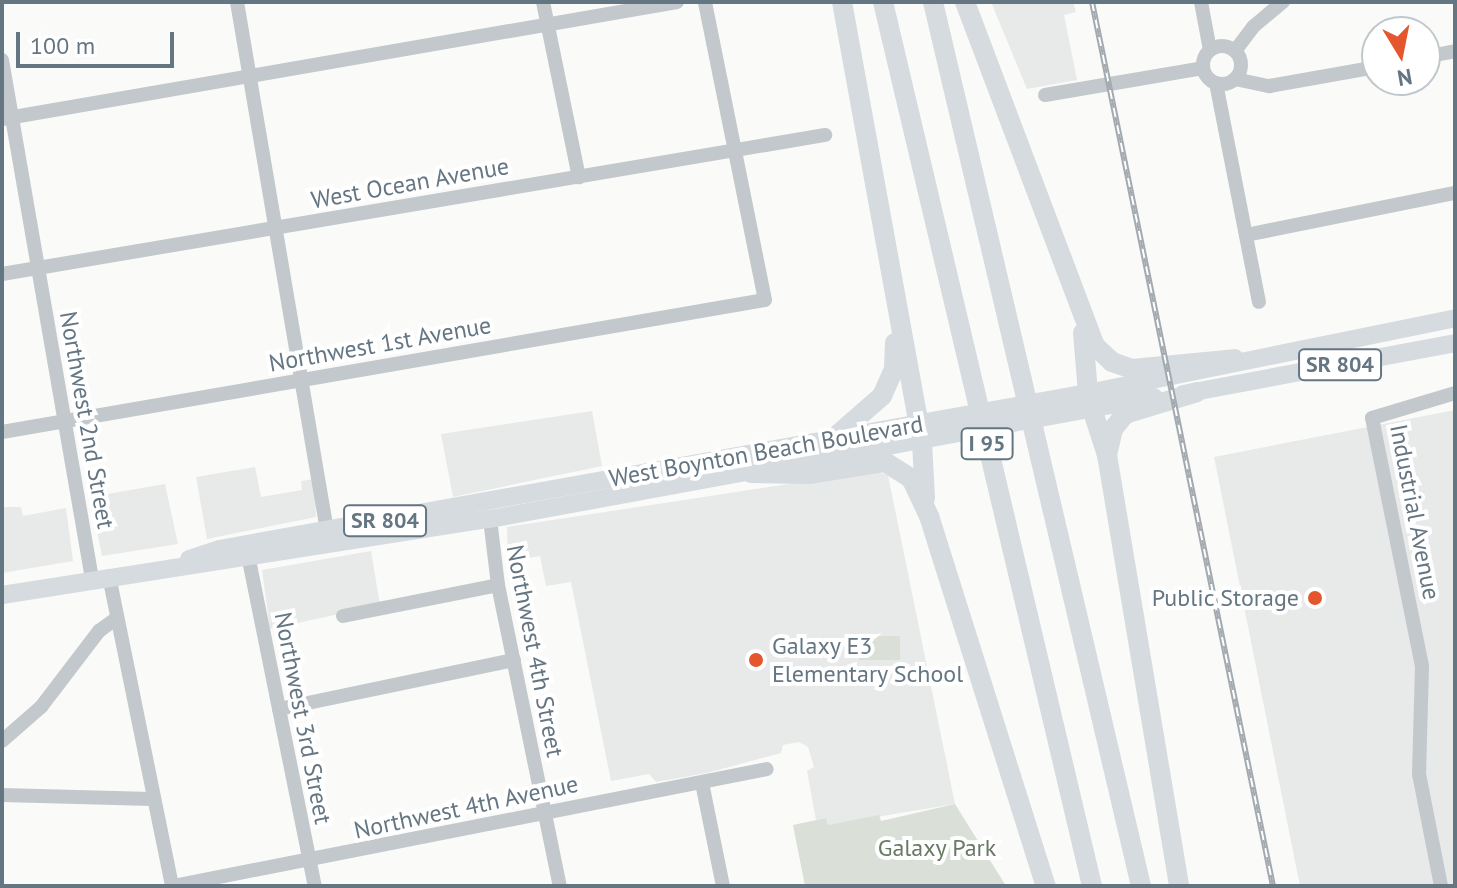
<!DOCTYPE html>
<html>
<head>
<meta charset="utf-8">
<style>
  body { margin:0 }
  #map { position:relative; width:1457px; height:888px; overflow:hidden; background:#fafaf8; font-family:"PT Sans",sans-serif }
  div>[style] { position:absolute }
  .built>* { inset:0; background:#e8e9e9 }
  .green>* { inset:0; background:#dadfd7 }
  .minor>* { height:14px; margin:-7px; padding:0 7px; transform-origin:7px; border-radius:7px; background:#c3c8cc }
  .minor>.ring { margin:-7px; padding:0; box-sizing:content-box; background:none; border:14px solid #c3c8cc; border-radius:50% }
  .major>* { height:18px; margin:-9px; padding:0 9px; transform-origin:9px; border-radius:9px; background:#d6dbdf }
  .highway>* { height:20px; margin:-10px; padding:0 10px; transform-origin:10px; border-radius:10px; background:#d6dbdf }
  .rail>* { height:6px; margin-top:-3px; transform-origin:0; background:repeating-linear-gradient(90deg,#fff 0 9px,#a2aab0 0 18px); box-sizing:border-box; border-block:2px solid #a2aab0 }
  .dots>* { width:22px; height:22px; translate:-50% -50%; box-sizing:border-box; border:4px solid #fff; border-radius:50% }
  span { translate:-50% -50%; white-space:nowrap; text-align:center; line-height:1.15; -webkit-text-stroke:8px #fff; paint-order:stroke }
  .shield-label span { padding:2px 6px; background:#fff; border:2px solid; border-radius:6px; -webkit-text-stroke-width:0 }
  .shield-label { font-size:22px; color:#657683; font-weight:700 }
  .street-label { font-size:24px; color:#657683 }
  .poi-label { font-size:24px; color:#657683 }
  .right { translate:-100% -50%; text-align:right }
  .left { translate:0 -50%; text-align:left }
  .park-label { font-size:24px; color:#687a64 }
  .frame { position:absolute; inset:0; border:4px solid #657683; pointer-events:none }
  .north { position:absolute; left:1361px; top:16px; width:80px; height:80px; box-sizing:border-box; background:#fff; border:2px solid #c1c8cd; border-radius:50%; rotate:170deg; font-size:22px; font-weight:700; line-height:32px; text-align:center; color:#657683 }
  .north::after { content:''; display:block; margin:auto; width:28px; height:36px; background:#e4572e; clip-path:polygon(50% 0,100% 100%,50% 72%,0 100%) }
  .scale { position:absolute; left:16px; top:32px; width:158px; height:36px; box-sizing:border-box; border:4px solid #657683; border-top:0; padding-left:10px; font-size:24px; line-height:28px; white-space:nowrap; color:#657683; -webkit-text-stroke:6px #fff; paint-order:stroke }
</style>
</head>
<body>
<div id="map">
  <div class="built">
    <div style="clip-path:polygon(991px 2px,1073px 2px,1076px 12px,1064px 15px,1077px 80px,1027px 89px)"></div>
    <div style="clip-path:polygon(1455px 410px,1455px 886px,1300px 886px,1214px 457px)"></div>
    <div style="clip-path:polygon(592px 411px,602px 466px,453px 497px,441px 434px)"></div>
    <div style="clip-path:polygon(255px 467px,261px 497px,302px 490px,301px 481px,314px 479px,316px 517px,207px 539px,196px 477px)"></div>
    <div style="clip-path:polygon(874px 471px,888px 475px,955px 804px,828px 825px,826px 818px,816px 820px,807px 771px,814px 767px,808px 747px,799px 742px,783px 745px,781px 753px,707px 773px,656px 782px,649px 774px,611px 781px,571px 582px,546px 586px,540px 556px,508px 562px,507px 527px)"></div>
    <div style="clip-path:polygon(165px 484px,178px 544px,102px 556px,90px 497px)"></div>
    <div style="clip-path:polygon(2px 507px,21px 507px,23px 516px,66px 508px,73px 561px,2px 573px)"></div>
    <div style="clip-path:polygon(371px 551px,380px 605px,270px 629px,262px 570px)"></div>
  </div>
  <div class="green">
    <div style="clip-path:polygon(859px 636px,900px 636px,900px 660px,859px 660px)"></div>
    <div style="clip-path:polygon(955px 804px,1006px 886px,805px 886px,793px 825px,826px 818px,828px 825px,879px 815px,881px 821px)"></div>
  </div>
  <div class="minor">
    <div style="left:237px;top:2px;width:537px;rotate:80.34deg"></div>
    <div style="left:543px;top:2px;width:179px;rotate:78.4deg"></div>
    <div style="left:1201px;top:2px;width:49px;rotate:79.4deg"></div>
    <div class="ring" style="left:1203px;top:46px;width:24px;height:24px"></div>
    <div style="left:1235px;top:51px;width:31px;rotate:-53deg"></div>
    <div style="left:1254px;top:26px;width:38px;rotate:-40deg"></div>
    <div style="left:1425px;top:57px;width:31px;rotate:-11deg"></div>
    <div style="left:2px;top:60px;width:527px;rotate:80.16deg"></div>
    <div style="left:1235px;top:79px;width:35px;rotate:12deg"></div>
    <div style="left:1269px;top:86px;width:110px;rotate:-10deg"></div>
    <div style="left:1216px;top:83px;width:223px;rotate:78.9deg"></div>
    <div style="left:1045px;top:95px;width:160px;rotate:-9.7deg"></div>
    <div style="left:2px;top:119px;width:685px;rotate:-9.83deg"></div>
    <div style="left:1246px;top:235px;width:213px;rotate:-11.4deg"></div>
    <div style="left:2px;top:274px;width:835px;rotate:-9.59deg"></div>
    <div style="left:2px;top:432px;width:774px;rotate:-9.82deg"></div>
    <div style="left:765px;top:300px;width:304px;rotate:-101.4deg"></div>
    <div style="left:490px;top:519px;width:66px;rotate:83.1deg"></div>
    <div style="left:498px;top:585px;width:307px;rotate:78.4deg"></div>
    <div style="left:249px;top:560px;width:333px;rotate:78.6deg"></div>
    <div style="left:109px;top:576px;width:316px;rotate:78.5deg"></div>
    <div style="left:343px;top:616px;width:158px;rotate:-11.3deg"></div>
    <div style="left:279px;top:709px;width:240px;rotate:-11.8deg"></div>
    <div style="left:2px;top:741px;width:52px;rotate:-41.1deg"></div>
    <div style="left:41px;top:707px;width:96px;rotate:-52.7deg"></div>
    <div style="left:99px;top:631px;width:22px;rotate:-36deg"></div>
    <div style="left:702px;top:783px;width:105px;rotate:78.5deg"></div>
    <div style="left:2px;top:795px;width:150px;rotate:1.5deg"></div>
    <div style="left:173px;top:886px;width:605px;rotate:-11.14deg"></div>
    <div style="left:1441px;top:886px;width:114px;rotate:-101.1deg"></div>
    <div style="left:1419px;top:774px;width:108px;rotate:-88.4deg"></div>
    <div style="left:1422px;top:666px;width:253px;rotate:-101.4deg"></div>
    <div style="left:1372px;top:418px;width:87px;rotate:-16.8deg"></div>
  </div>
  <div class="major">
    <div style="left:1183px;top:394px;width:277px;rotate:-10.6deg"></div>
    <div style="left:189px;top:559px;width:32px;rotate:-18deg"></div>
    <div style="left:219px;top:549px;width:883px;rotate:-10.18deg"></div>
    <div style="left:1088px;top:393px;width:375px;rotate:-11.5deg"></div>
    <div style="left:2px;top:595px;width:494px;rotate:-8.9deg"></div>
    <div style="left:490px;top:519px;width:675px;rotate:-10.41deg"></div>
  </div>
  <div class="highway">
    <div style="left:842px;top:2px;width:427px;rotate:79.7deg"></div>
    <div style="left:883px;top:2px;width:908px;rotate:76.7deg"></div>
    <div style="left:933px;top:2px;width:908px;rotate:76.76deg"></div>
    <div style="left:965px;top:2px;width:368px;rotate:69.3deg"></div>
    <div style="left:1095px;top:346px;width:23px;rotate:43deg"></div>
    <div style="left:1112px;top:362px;width:21px;rotate:19deg"></div>
    <div style="left:1132px;top:369px;width:103px;rotate:-5.5deg"></div>
    <div style="left:1083px;top:333px;width:60px;rotate:85.2deg"></div>
    <div style="left:1092px;top:409px;width:48px;rotate:71.9deg"></div>
    <div style="left:1107px;top:455px;width:437px;rotate:80.5deg"></div>
    <div style="left:835px;top:437px;width:62px;rotate:-41.1deg"></div>
    <div style="left:882px;top:396px;width:30px;rotate:-66deg"></div>
    <div style="left:894px;top:369px;width:26px;rotate:-88deg"></div>
    <div style="left:922px;top:442px;width:56px;rotate:86.9deg"></div>
    <div style="left:1107px;top:455px;width:27px;rotate:-77deg"></div>
    <div style="left:1113px;top:429px;width:19px;rotate:-51deg"></div>
    <div style="left:1125px;top:414px;width:75px;rotate:-17deg"></div>
    <div style="left:751px;top:473px;width:58px;rotate:1deg"></div>
    <div style="left:809px;top:474px;width:77px;rotate:-9deg"></div>
    <div style="left:885px;top:462px;width:31px;rotate:32deg"></div>
    <div style="left:911px;top:478px;width:42px;rotate:64.7deg"></div>
    <div style="left:929px;top:516px;width:388px;rotate:72.5deg"></div>
  </div>
  <div class="rail">
    <div style="left:1092px;top:2px;width:902px;rotate:78.43deg"></div>
  </div>
  <div class="dots">
    <div style="left:1315px;top:598px;background:#e4572e"></div>
    <div style="left:756px;top:660px;background:#e4572e"></div>
  </div>
  <div class="shield-label">
    <span style="left:1340px;top:365px">SR 804</span>
    <span style="left:987px;top:444px">I 95</span>
    <span style="left:385px;top:521px">SR 804</span>
  </div>
  <div class="street-label">
    <span style="left:410px;top:183px;rotate:-10deg">West Ocean Avenue</span>
    <span style="left:380px;top:344px;rotate:-10deg">Northwest 1st Avenue</span>
    <span style="left:87px;top:420px;rotate:80deg">Northwest 2nd Street</span>
    <span style="left:766px;top:451px;rotate:-10deg">West Boynton Beach Boulevard</span>
    <span style="left:1415px;top:512px;rotate:79deg">Industrial Avenue</span>
    <span style="left:535px;top:651px;rotate:79deg">Northwest 4th Street</span>
    <span style="left:303px;top:718px;rotate:79deg">Northwest 3rd Street</span>
    <span style="left:466px;top:807px;rotate:-12deg">Northwest 4th Avenue</span>
  </div>
  <div class="poi-label">
    <span class="right" style="left:1299px;top:598px">Public Storage</span>
    <span class="left" style="left:772px;top:660px">Galaxy E3<br>Elementary School</span>
  </div>
  <div class="park-label">
    <span style="left:937px;top:848px">Galaxy Park</span>
  </div>
  <div class="frame"></div>
  <div class="north">N</div>
  <div class="scale">100 m</div>
</div>
</body>
</html>
